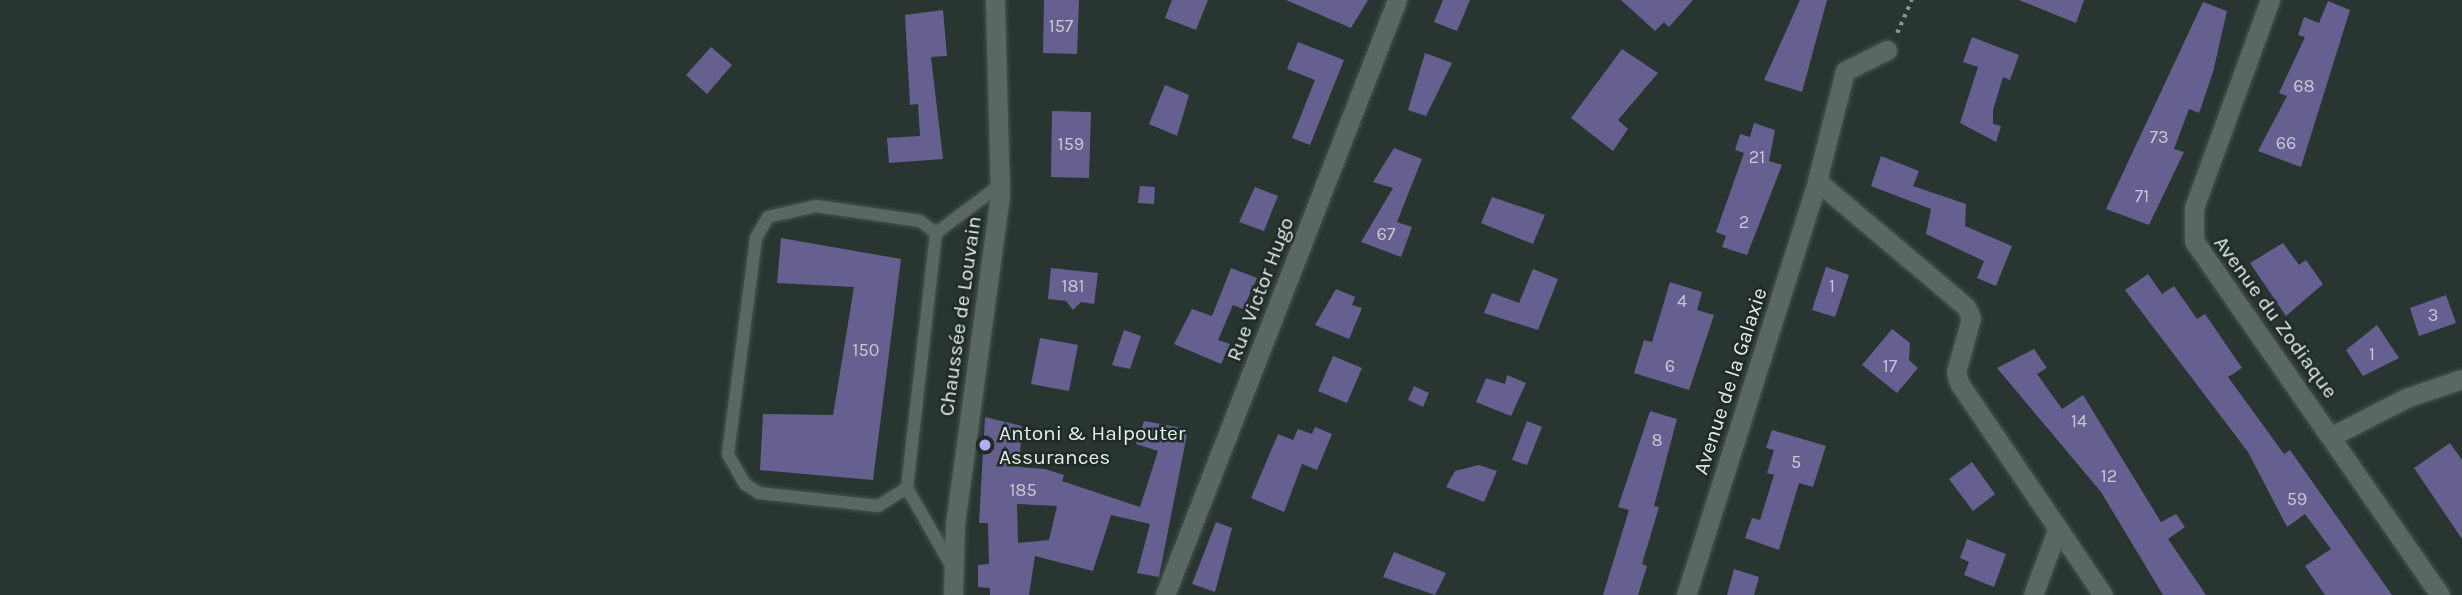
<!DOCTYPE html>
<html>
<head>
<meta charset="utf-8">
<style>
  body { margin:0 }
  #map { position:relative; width:2462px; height:595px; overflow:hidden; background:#293530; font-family:Karla,sans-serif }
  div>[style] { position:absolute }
  .building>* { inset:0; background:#666090 }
  .path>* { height:3.5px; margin-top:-1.75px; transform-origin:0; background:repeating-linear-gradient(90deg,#8e9894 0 3.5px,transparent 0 8.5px) }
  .roads { filter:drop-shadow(0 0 2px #48534e) drop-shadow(0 0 2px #48534e) }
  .service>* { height:12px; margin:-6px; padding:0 6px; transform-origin:6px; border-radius:6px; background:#5a6762 }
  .minor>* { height:19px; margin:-9.5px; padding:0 9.5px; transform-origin:9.5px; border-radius:9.5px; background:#5a6762 }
  .secondary>* { height:19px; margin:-9.5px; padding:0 9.5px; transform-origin:9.5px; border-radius:9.5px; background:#5a6762 }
  .dots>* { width:19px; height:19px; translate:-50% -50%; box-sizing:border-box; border:4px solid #1f2b26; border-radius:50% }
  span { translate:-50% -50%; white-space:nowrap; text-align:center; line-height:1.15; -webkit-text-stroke:5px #1f2b26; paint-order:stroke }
  .number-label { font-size:18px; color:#c4c9d3 }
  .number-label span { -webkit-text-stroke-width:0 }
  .street-label { font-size:21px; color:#e4ece9 }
  .poi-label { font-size:21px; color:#e4ece9 }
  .left { translate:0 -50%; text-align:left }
</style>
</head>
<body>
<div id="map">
  <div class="building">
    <div style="clip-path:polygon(1044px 0,1079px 0,1077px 54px,1043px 53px)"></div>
    <div style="clip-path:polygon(1172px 0,1208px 0,1196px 30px,1165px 18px)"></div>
    <div style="clip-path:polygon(1286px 0,1368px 0,1351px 28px)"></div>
    <div style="clip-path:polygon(1443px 0,1470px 0,1457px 31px,1434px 22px)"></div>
    <div style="clip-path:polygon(1621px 0,1693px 0,1669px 27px,1664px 22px,1655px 31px)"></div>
    <div style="clip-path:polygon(1800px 0,1827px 0,1802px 92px,1764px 80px)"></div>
    <div style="clip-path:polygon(2019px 0,2084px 0,2076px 23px)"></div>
    <div style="clip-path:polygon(2328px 1px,2350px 10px,2301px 167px,2258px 151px,2287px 96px,2279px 93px,2305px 37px,2298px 35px,2304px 17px,2319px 23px)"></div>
    <div style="clip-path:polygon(2203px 2px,2227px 11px,2213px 72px,2199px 113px,2189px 109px,2174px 149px,2184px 152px,2149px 225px,2106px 209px)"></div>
    <div style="clip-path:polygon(943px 10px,947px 56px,931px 57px,943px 159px,889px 163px,887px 138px,920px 136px,918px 104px,910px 105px,905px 15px)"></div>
    <div style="clip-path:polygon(1972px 37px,2019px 55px,2010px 80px,2003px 77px,1993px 110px,1993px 124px,2001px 126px,1996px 142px,1960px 123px,1978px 67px,1963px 62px)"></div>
    <div style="clip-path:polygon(1298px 42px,1344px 60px,1310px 145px,1292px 138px,1315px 80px,1287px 69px)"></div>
    <div style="clip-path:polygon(711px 47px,732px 65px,707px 94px,686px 75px)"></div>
    <div style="clip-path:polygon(1622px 49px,1658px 73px,1618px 120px,1628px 129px,1613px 151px,1571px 118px)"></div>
    <div style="clip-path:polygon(1425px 53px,1452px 63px,1426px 116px,1408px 110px)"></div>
    <div style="clip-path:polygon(1165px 85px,1189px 95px,1177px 136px,1149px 124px)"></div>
    <div style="clip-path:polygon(1052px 111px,1091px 112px,1089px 178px,1051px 177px)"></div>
    <div style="clip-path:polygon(1754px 123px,1775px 130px,1769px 161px,1782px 165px,1747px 255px,1722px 247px,1726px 236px,1716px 232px,1744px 153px,1735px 150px,1740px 134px,1750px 137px)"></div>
    <div style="clip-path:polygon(1394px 148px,1422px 159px,1397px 222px,1412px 227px,1401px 257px,1361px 242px,1393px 188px,1373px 182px)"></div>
    <div style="clip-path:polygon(1881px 156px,1919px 171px,1913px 186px,1966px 204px,1965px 226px,2012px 246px,1996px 286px,1977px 278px,1984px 261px,1926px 234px,1931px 209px,1871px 186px)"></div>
    <div style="clip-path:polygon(1140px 186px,1155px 187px,1154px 204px,1138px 203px)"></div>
    <div style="clip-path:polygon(1255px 187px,1278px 196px,1264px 231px,1239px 222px)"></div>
    <div style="clip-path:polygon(1492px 197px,1545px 215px,1533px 244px,1481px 223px)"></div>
    <div style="clip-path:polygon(781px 238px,901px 259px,873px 480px,760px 470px,763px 414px,833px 415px,854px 287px,777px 283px)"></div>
    <div style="clip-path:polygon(2283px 243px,2299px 265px,2306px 260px,2323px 284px,2286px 316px,2250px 263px)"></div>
    <div style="clip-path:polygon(1826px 267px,1849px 275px,1835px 317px,1812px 310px)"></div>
    <div style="clip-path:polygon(1051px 268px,1098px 273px,1094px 304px,1081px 302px,1073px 310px,1066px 301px,1048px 299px)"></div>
    <div style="clip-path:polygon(1231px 268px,1257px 278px,1243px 309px,1233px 305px,1218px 340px,1230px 344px,1221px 364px,1174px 344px,1192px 309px,1212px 316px)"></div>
    <div style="clip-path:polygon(1533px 269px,1558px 279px,1538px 330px,1484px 313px,1492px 293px,1519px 303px)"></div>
    <div style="clip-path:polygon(2148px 274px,2162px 294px,2174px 286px,2197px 319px,2205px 314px,2242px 368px,2228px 377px,2284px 454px,2290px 450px,2392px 595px,2325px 595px,2305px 566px,2331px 549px,2305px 514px,2287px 527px,2248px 452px,2125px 290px)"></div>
    <div style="clip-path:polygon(1670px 282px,1702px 292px,1697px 310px,1714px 315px,1689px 390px,1634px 373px,1644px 340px,1652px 342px)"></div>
    <div style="clip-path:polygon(1336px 289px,1355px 297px,1352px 305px,1362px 308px,1349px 339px,1315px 325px)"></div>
    <div style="clip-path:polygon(2446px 295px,2456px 323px,2419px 336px,2410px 308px)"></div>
    <div style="clip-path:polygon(2377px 325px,2399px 358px,2363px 376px,2346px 350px)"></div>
    <div style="clip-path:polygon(1892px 329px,1910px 343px,1909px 360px,1918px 368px,1897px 393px,1862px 365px)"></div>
    <div style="clip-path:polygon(1124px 330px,1141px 336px,1130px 369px,1112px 365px)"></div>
    <div style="clip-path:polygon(1040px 338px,1078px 345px,1069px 391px,1031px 384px)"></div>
    <div style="clip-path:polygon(2034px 349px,2047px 368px,2037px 374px,2062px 409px,2083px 395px,2161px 522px,2176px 514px,2185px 527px,2168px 539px,2206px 595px,2163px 595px,2101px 492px,1997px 368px)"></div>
    <div style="clip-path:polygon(1333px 356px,1362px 368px,1347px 403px,1318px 391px)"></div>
    <div style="clip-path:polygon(1507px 375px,1526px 383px,1511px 416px,1476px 402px,1486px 378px,1505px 384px)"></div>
    <div style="clip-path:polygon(1414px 386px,1429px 393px,1423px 407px,1408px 400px)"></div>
    <div style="clip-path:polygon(1650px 411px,1677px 419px,1654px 506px,1659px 507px,1642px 564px,1647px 566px,1638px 595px,1603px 595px,1629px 510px,1618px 507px)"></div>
    <div style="clip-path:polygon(evenodd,985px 417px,1022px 426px,1019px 467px,1045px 469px,1064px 475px,1062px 481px,1140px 507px,1158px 451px,1136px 444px,1144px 421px,1188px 429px,1159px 577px,1137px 573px,1150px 524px,1111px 515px,1093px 571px,1035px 556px,1029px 595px,990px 595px,990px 588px,978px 587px,978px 565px,989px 564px,988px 523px,979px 523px,985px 417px,1017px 504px,1057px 506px,1049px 540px,1018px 543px,1017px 504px)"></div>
    <div style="clip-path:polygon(1527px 421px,1542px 427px,1527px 465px,1512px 460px)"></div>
    <div style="clip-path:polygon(1315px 427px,1332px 434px,1317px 470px,1302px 464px,1284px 512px,1251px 498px,1278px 434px,1293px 440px,1298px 429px,1312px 434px)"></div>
    <div style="clip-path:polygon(1772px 430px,1826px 446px,1813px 487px,1799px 483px,1779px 550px,1745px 538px,1752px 518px,1760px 520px,1774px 475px,1767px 473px,1774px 450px,1766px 448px)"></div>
    <div style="clip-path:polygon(2450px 443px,2462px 460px,2462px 539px,2414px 468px)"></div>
    <div style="clip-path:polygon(1972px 462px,1995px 494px,1973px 511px,1949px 479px)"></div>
    <div style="clip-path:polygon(1479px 465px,1497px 471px,1484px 502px,1446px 487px,1455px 471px)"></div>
    <div style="clip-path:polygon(1216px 522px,1232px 528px,1215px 592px,1192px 584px)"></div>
    <div style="clip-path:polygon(1967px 539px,2006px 554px,1994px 587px,1964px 575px,1969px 562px,1960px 558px)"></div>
    <div style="clip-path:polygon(1394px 552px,1446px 573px,1435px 595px,1383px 577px)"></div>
    <div style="clip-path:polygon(1734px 569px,1759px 577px,1754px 595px,1727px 595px)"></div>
  </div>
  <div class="path">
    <div style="left:1897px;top:33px;width:36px;rotate:-66deg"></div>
  </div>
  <div class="roads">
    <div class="service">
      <div style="left:936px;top:233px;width:257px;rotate:96.5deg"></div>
      <div style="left:907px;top:488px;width:34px;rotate:148deg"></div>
      <div style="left:878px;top:506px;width:120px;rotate:-173.8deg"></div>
      <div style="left:759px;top:493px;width:17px;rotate:-147deg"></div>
      <div style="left:745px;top:484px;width:34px;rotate:-120deg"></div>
      <div style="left:728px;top:454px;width:218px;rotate:-82.6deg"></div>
      <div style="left:756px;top:238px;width:24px;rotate:-60deg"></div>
      <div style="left:768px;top:217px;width:49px;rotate:-12.9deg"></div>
      <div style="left:816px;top:206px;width:105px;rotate:8.2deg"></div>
      <div style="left:920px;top:221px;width:20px;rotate:37deg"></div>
      <div style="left:936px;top:233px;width:80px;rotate:-36.9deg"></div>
      <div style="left:907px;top:488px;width:91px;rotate:60.3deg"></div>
    </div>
    <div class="minor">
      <div style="left:2270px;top:0;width:221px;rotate:110.1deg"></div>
      <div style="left:2194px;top:208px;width:33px;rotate:90deg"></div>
      <div style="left:2194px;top:241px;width:431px;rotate:55.2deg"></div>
      <div style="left:1887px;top:50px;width:47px;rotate:153.4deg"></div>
      <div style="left:1845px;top:71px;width:114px;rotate:104.3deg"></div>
      <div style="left:1817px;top:181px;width:195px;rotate:40.2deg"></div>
      <div style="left:1966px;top:307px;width:12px;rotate:66deg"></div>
      <div style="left:1971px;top:318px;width:56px;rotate:105.5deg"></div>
      <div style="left:1956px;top:372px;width:11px;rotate:75deg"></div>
      <div style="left:1959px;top:383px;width:256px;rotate:55.8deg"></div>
      <div style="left:2334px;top:435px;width:81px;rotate:-27.2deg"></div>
      <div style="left:2406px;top:398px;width:59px;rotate:-18.7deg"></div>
      <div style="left:1165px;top:595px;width:639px;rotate:-68.7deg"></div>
      <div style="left:1686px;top:595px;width:434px;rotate:-72.4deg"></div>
      <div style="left:2033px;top:595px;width:69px;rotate:-69.7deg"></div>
    </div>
    <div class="secondary">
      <div style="left:953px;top:595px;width:71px;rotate:-88.4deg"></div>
      <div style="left:955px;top:524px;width:332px;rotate:-82.2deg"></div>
      <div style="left:1000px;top:195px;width:195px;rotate:-91.5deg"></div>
    </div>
  </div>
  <div class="dots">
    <div style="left:985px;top:445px;background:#b5acf8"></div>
  </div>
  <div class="number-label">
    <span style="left:1061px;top:26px">157</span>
    <span style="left:2304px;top:86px">68</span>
    <span style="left:2159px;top:137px">73</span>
    <span style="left:2286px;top:143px">66</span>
    <span style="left:1071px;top:144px">159</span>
    <span style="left:1757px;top:157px">21</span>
    <span style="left:2142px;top:196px">71</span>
    <span style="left:1744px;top:222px">2</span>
    <span style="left:1386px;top:234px">67</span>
    <span style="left:1073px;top:286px">181</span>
    <span style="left:1832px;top:286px">1</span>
    <span style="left:1682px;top:301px">4</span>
    <span style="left:2433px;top:315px">3</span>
    <span style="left:866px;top:350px">150</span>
    <span style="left:2372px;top:354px">1</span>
    <span style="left:1670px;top:366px">6</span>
    <span style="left:1890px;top:366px">17</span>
    <span style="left:2079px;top:421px">14</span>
    <span style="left:1657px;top:440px">8</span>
    <span style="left:1796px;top:462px">5</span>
    <span style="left:2109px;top:476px">12</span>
    <span style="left:1023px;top:490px">185</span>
    <span style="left:2297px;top:499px">59</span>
  </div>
  <div class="street-label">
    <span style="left:1260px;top:289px;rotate:-69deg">Rue Victor Hugo</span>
    <span style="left:960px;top:316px;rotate:-82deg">Chaussée de Louvain</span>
    <span style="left:2276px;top:317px;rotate:54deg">Avenue du Zodiaque</span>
    <span style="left:1730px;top:381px;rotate:-72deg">Avenue de la Galaxie</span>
  </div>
  <div class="poi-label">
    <span class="left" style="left:999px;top:445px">Antoni &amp; Halpouter<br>Assurances</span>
  </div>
</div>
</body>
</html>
